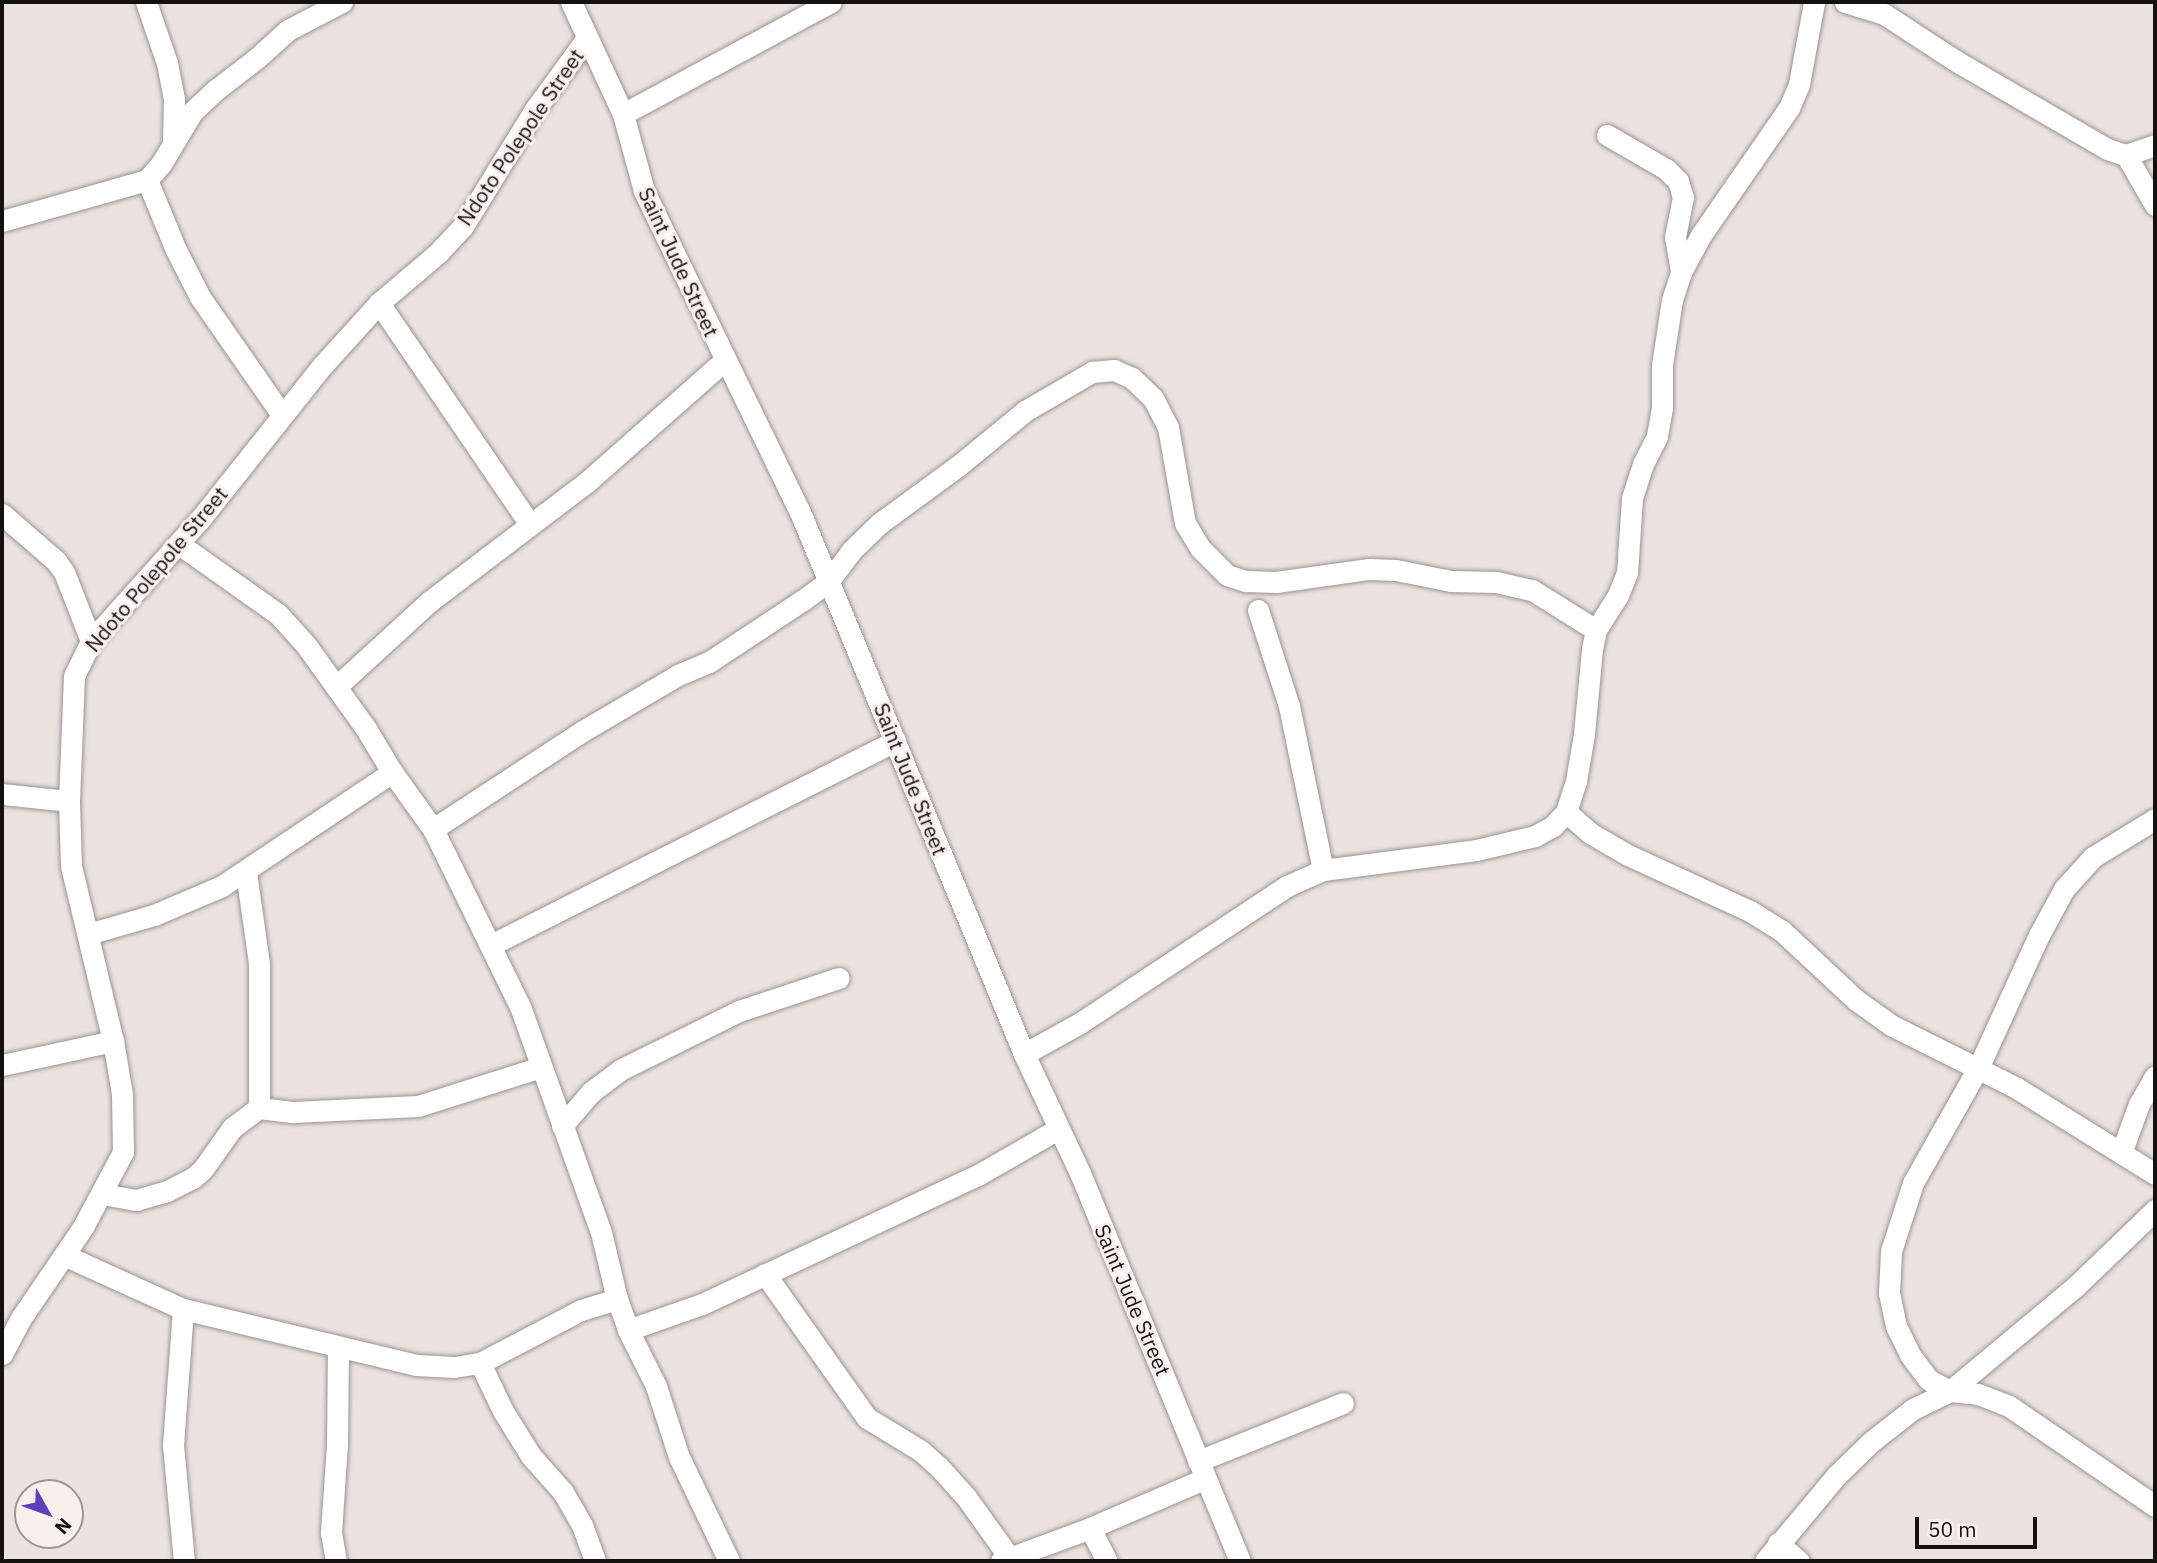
<!DOCTYPE html>
<html>
<head>
<meta charset="utf-8">
<style>
  body { margin:0 }
  #map { position:relative; width:2157px; height:1563px; overflow:hidden; background:#ebe3e0; font-family:"IBM Plex Sans",sans-serif }
  div>[style] { position:absolute }
  .roads { filter:drop-shadow(0 0 2px #9b9490) drop-shadow(0 0 2px #9b9490) }
  .minor>* { height:21px; margin:-10.5px; padding:0 10.5px; transform-origin:10.5px; border-radius:10.5px; background:#fff }
  span { translate:-50% -50%; white-space:nowrap; text-align:center; line-height:1.15; -webkit-text-stroke:6px #f9f0ed; paint-order:stroke }
  .street-label { font-size:21px; color:#141210 }
  .frame { position:absolute; inset:0; border:4px solid #141210; pointer-events:none }
  .north { position:absolute; left:14px; top:1479px; width:70px; height:70px; box-sizing:border-box; background:#f9f0ed; border:2px solid #9d9795; border-radius:50%; rotate:130deg; font-size:19px; font-weight:700; line-height:28px; text-align:center; color:#141210 }
  .north::after { content:''; display:block; margin:auto; width:24px; height:32px; background:#5c41ba; clip-path:polygon(50% 0,100% 100%,50% 72%,0 100%) }
  .scale { position:absolute; left:1915px; top:1517px; width:122px; height:32px; box-sizing:border-box; border:4px solid #141210; border-top:0; padding-left:9px; font-size:21px; line-height:24px; white-space:nowrap; color:#141210; -webkit-text-stroke:5px #f9f0ed; paint-order:stroke }
</style>
</head>
<body>
<div id="map">
  <div class="roads">
    <div class="minor">
      <div style="left:146px;top:2px;width:65px;rotate:71deg"></div>
      <div style="left:167px;top:63px;width:37px;rotate:79deg"></div>
      <div style="left:174px;top:99px;width:42px;rotate:91.4deg"></div>
      <div style="left:571px;top:2px;width:123px;rotate:65.1deg"></div>
      <div style="left:623px;top:114px;width:80px;rotate:74.7deg"></div>
      <div style="left:644px;top:191px;width:357px;rotate:64.1deg"></div>
      <div style="left:800px;top:512px;width:586px;rotate:67.55deg"></div>
      <div style="left:1024px;top:1054px;width:132px;rotate:64.8deg"></div>
      <div style="left:1080px;top:1173px;width:420px;rotate:67.6deg"></div>
      <div style="left:1845px;top:2px;width:41px;rotate:17.1deg"></div>
      <div style="left:1884px;top:14px;width:86px;rotate:33.1deg"></div>
      <div style="left:1956px;top:61px;width:175px;rotate:30.2deg"></div>
      <div style="left:2107px;top:149px;width:20px;rotate:18deg"></div>
      <div style="left:2126px;top:155px;width:31px;rotate:-19deg"></div>
      <div style="left:623px;top:114px;width:236px;rotate:-28.3deg"></div>
      <div style="left:1607px;top:135px;width:68px;rotate:30deg"></div>
      <div style="left:1666px;top:169px;width:17px;rotate:45deg"></div>
      <div style="left:1678px;top:181px;width:17px;rotate:73deg"></div>
      <div style="left:1683px;top:197px;width:41px;rotate:101.3deg"></div>
      <div style="left:1675px;top:237px;width:36px;rotate:80deg"></div>
      <div style="left:2126px;top:155px;width:58px;rotate:59.9deg"></div>
      <div style="left:147px;top:180px;width:76px;rotate:67.5deg"></div>
      <div style="left:176px;top:250px;width:53px;rotate:62.9deg"></div>
      <div style="left:200px;top:297px;width:144px;rotate:55.2deg"></div>
      <div style="left:2px;top:221px;width:151px;rotate:-15.8deg"></div>
      <div style="left:147px;top:180px;width:21px;rotate:-49deg"></div>
      <div style="left:161px;top:164px;width:62px;rotate:-58.9deg"></div>
      <div style="left:193px;top:111px;width:33px;rotate:-43deg"></div>
      <div style="left:217px;top:89px;width:51px;rotate:-37.8deg"></div>
      <div style="left:257px;top:58px;width:42px;rotate:-42.1deg"></div>
      <div style="left:288px;top:30px;width:61px;rotate:-27.4deg"></div>
      <div style="left:379px;top:303px;width:268px;rotate:55.7deg"></div>
      <div style="left:2px;top:514px;width:72px;rotate:41deg"></div>
      <div style="left:56px;top:561px;width:14px;rotate:54deg"></div>
      <div style="left:64px;top:572px;width:74px;rotate:68.6deg"></div>
      <div style="left:179px;top:544px;width:121px;rotate:35.3deg"></div>
      <div style="left:278px;top:614px;width:42px;rotate:47.9deg"></div>
      <div style="left:306px;top:645px;width:101px;rotate:54.3deg"></div>
      <div style="left:365px;top:727px;width:52px;rotate:59deg"></div>
      <div style="left:392px;top:772px;width:70px;rotate:54.3deg"></div>
      <div style="left:433px;top:829px;width:200px;rotate:63.9deg"></div>
      <div style="left:521px;top:1009px;width:237px;rotate:70.3deg"></div>
      <div style="left:601px;top:1232px;width:69px;rotate:76.6deg"></div>
      <div style="left:617px;top:1299px;width:33px;rotate:70deg"></div>
      <div style="left:628px;top:1330px;width:63px;rotate:63.4deg"></div>
      <div style="left:656px;top:1386px;width:75px;rotate:72.1deg"></div>
      <div style="left:679px;top:1457px;width:115px;rotate:64.3deg"></div>
      <div style="left:1258px;top:610px;width:101px;rotate:72.1deg"></div>
      <div style="left:1289px;top:706px;width:167px;rotate:78.3deg"></div>
      <div style="left:336px;top:687px;width:127px;rotate:-42.5deg"></div>
      <div style="left:430px;top:601px;width:197px;rotate:-37.2deg"></div>
      <div style="left:587px;top:482px;width:183px;rotate:-41.5deg"></div>
      <div style="left:2px;top:794px;width:67px;rotate:6deg"></div>
      <div style="left:1566px;top:812px;width:32px;rotate:41deg"></div>
      <div style="left:1590px;top:833px;width:44px;rotate:30.1deg"></div>
      <div style="left:1628px;top:855px;width:134px;rotate:24.7deg"></div>
      <div style="left:1750px;top:911px;width:38px;rotate:32deg"></div>
      <div style="left:1782px;top:931px;width:101px;rotate:43deg"></div>
      <div style="left:1856px;top:1000px;width:43px;rotate:35.5deg"></div>
      <div style="left:1891px;top:1025px;width:139px;rotate:26.6deg"></div>
      <div style="left:2015px;top:1087px;width:165px;rotate:31.9deg"></div>
      <div style="left:2155px;top:819px;width:73px;rotate:148.5deg"></div>
      <div style="left:2093px;top:857px;width:43px;rotate:132.2deg"></div>
      <div style="left:2064px;top:889px;width:52px;rotate:118.5deg"></div>
      <div style="left:2039px;top:935px;width:146px;rotate:114.6deg"></div>
      <div style="left:1978px;top:1068px;width:132px;rotate:119.5deg"></div>
      <div style="left:1913px;top:1183px;width:71px;rotate:107.9deg"></div>
      <div style="left:1891px;top:1251px;width:42px;rotate:92.7deg"></div>
      <div style="left:1889px;top:1293px;width:34px;rotate:78deg"></div>
      <div style="left:1896px;top:1326px;width:32px;rotate:64deg"></div>
      <div style="left:1910px;top:1355px;width:31px;rotate:53deg"></div>
      <div style="left:1929px;top:1380px;width:24px;rotate:28deg"></div>
      <div style="left:1950px;top:1391px;width:28px;rotate:6deg"></div>
      <div style="left:1978px;top:1394px;width:33px;rotate:21deg"></div>
      <div style="left:2009px;top:1406px;width:177px;rotate:34.4deg"></div>
      <div style="left:433px;top:829px;width:177px;rotate:-33.2deg"></div>
      <div style="left:581px;top:732px;width:113px;rotate:-30.4deg"></div>
      <div style="left:678px;top:675px;width:34px;rotate:-23deg"></div>
      <div style="left:709px;top:662px;width:113px;rotate:-33.4deg"></div>
      <div style="left:803px;top:600px;width:31px;rotate:-36deg"></div>
      <div style="left:828px;top:582px;width:40px;rotate:-53deg"></div>
      <div style="left:852px;top:550px;width:39px;rotate:-44deg"></div>
      <div style="left:880px;top:523px;width:97px;rotate:-36.2deg"></div>
      <div style="left:958px;top:466px;width:87px;rotate:-39.4deg"></div>
      <div style="left:1025px;top:411px;width:78px;rotate:-30.2deg"></div>
      <div style="left:1092px;top:372px;width:22px;rotate:-5deg"></div>
      <div style="left:1114px;top:370px;width:20px;rotate:24deg"></div>
      <div style="left:1132px;top:378px;width:29px;rotate:44deg"></div>
      <div style="left:1153px;top:398px;width:33px;rotate:63deg"></div>
      <div style="left:1168px;top:427px;width:97px;rotate:80deg"></div>
      <div style="left:1185px;top:523px;width:29px;rotate:59deg"></div>
      <div style="left:1200px;top:548px;width:38px;rotate:45deg"></div>
      <div style="left:1227px;top:575px;width:20px;rotate:18deg"></div>
      <div style="left:1246px;top:581px;width:30px;rotate:2deg"></div>
      <div style="left:1276px;top:582px;width:94px;rotate:-8deg"></div>
      <div style="left:1369px;top:569px;width:27px;rotate:2deg"></div>
      <div style="left:1396px;top:570px;width:56px;rotate:11.3deg"></div>
      <div style="left:1451px;top:581px;width:45px;rotate:1.3deg"></div>
      <div style="left:1496px;top:582px;width:37px;rotate:13deg"></div>
      <div style="left:1532px;top:590px;width:75px;rotate:32deg"></div>
      <div style="left:246px;top:872px;width:92px;rotate:81.9deg"></div>
      <div style="left:259px;top:963px;width:145px;rotate:90deg"></div>
      <div style="left:88px;top:934px;width:69px;rotate:-16.1deg"></div>
      <div style="left:154px;top:915px;width:74px;rotate:-23.1deg"></div>
      <div style="left:222px;top:886px;width:205px;rotate:-33.8deg"></div>
      <div style="left:491px;top:945px;width:453px;rotate:-26.8deg"></div>
      <div style="left:1024px;top:1054px;width:64px;rotate:-29deg"></div>
      <div style="left:1080px;top:1023px;width:248px;rotate:-33.5deg"></div>
      <div style="left:1287px;top:886px;width:39px;rotate:-24deg"></div>
      <div style="left:1323px;top:870px;width:154px;rotate:-7.4deg"></div>
      <div style="left:1476px;top:850px;width:61px;rotate:-13.3deg"></div>
      <div style="left:1535px;top:836px;width:21px;rotate:-29deg"></div>
      <div style="left:1553px;top:826px;width:19px;rotate:-47deg"></div>
      <div style="left:1566px;top:812px;width:33px;rotate:-72deg"></div>
      <div style="left:1576px;top:781px;width:48px;rotate:-80.3deg"></div>
      <div style="left:1584px;top:734px;width:85px;rotate:-84.6deg"></div>
      <div style="left:1592px;top:649px;width:19px;rotate:-78deg"></div>
      <div style="left:1596px;top:630px;width:41px;rotate:-57.8deg"></div>
      <div style="left:1618px;top:595px;width:24px;rotate:-68deg"></div>
      <div style="left:1627px;top:573px;width:75px;rotate:-86.2deg"></div>
      <div style="left:1632px;top:498px;width:36px;rotate:-72deg"></div>
      <div style="left:1643px;top:464px;width:31px;rotate:-63deg"></div>
      <div style="left:1657px;top:436px;width:29px;rotate:-80deg"></div>
      <div style="left:1662px;top:407px;width:42px;rotate:-90deg"></div>
      <div style="left:1662px;top:365px;width:66px;rotate:-81.3deg"></div>
      <div style="left:1672px;top:300px;width:29px;rotate:-72deg"></div>
      <div style="left:1681px;top:272px;width:42px;rotate:-61.6deg"></div>
      <div style="left:1701px;top:235px;width:155px;rotate:-55.3deg"></div>
      <div style="left:1789px;top:108px;width:26px;rotate:-67deg"></div>
      <div style="left:1799px;top:84px;width:83px;rotate:-79.6deg"></div>
      <div style="left:2px;top:1065px;width:114px;rotate:-12.2deg"></div>
      <div style="left:562px;top:1126px;width:45px;rotate:-49.5deg"></div>
      <div style="left:591px;top:1092px;width:36px;rotate:-37deg"></div>
      <div style="left:620px;top:1070px;width:133px;rotate:-26.4deg"></div>
      <div style="left:739px;top:1011px;width:105px;rotate:-18.3deg"></div>
      <div style="left:2121px;top:1153px;width:52px;rotate:-69.8deg"></div>
      <div style="left:2139px;top:1104px;width:32px;rotate:-60deg"></div>
      <div style="left:102px;top:1194px;width:35px;rotate:10deg"></div>
      <div style="left:136px;top:1200px;width:32px;rotate:-16deg"></div>
      <div style="left:167px;top:1191px;width:29px;rotate:-27deg"></div>
      <div style="left:193px;top:1178px;width:13px;rotate:-42deg"></div>
      <div style="left:203px;top:1169px;width:50px;rotate:-54.7deg"></div>
      <div style="left:232px;top:1128px;width:34px;rotate:-37deg"></div>
      <div style="left:259px;top:1108px;width:35px;rotate:7deg"></div>
      <div style="left:294px;top:1112px;width:124px;rotate:-2.8deg"></div>
      <div style="left:418px;top:1106px;width:129px;rotate:-17.6deg"></div>
      <div style="left:66px;top:1256px;width:128px;rotate:24.4deg"></div>
      <div style="left:183px;top:1309px;width:240px;rotate:13.5deg"></div>
      <div style="left:416px;top:1365px;width:38px;rotate:3deg"></div>
      <div style="left:454px;top:1367px;width:26px;rotate:-9deg"></div>
      <div style="left:480px;top:1363px;width:114px;rotate:-27.7deg"></div>
      <div style="left:581px;top:1310px;width:38px;rotate:-17deg"></div>
      <div style="left:765px;top:1274px;width:176px;rotate:54.7deg"></div>
      <div style="left:867px;top:1418px;width:63px;rotate:31.4deg"></div>
      <div style="left:921px;top:1451px;width:24px;rotate:42deg"></div>
      <div style="left:939px;top:1467px;width:40px;rotate:48deg"></div>
      <div style="left:966px;top:1497px;width:74px;rotate:54.4deg"></div>
      <div style="left:183px;top:1309px;width:136px;rotate:94.2deg"></div>
      <div style="left:173px;top:1445px;width:117px;rotate:84.6deg"></div>
      <div style="left:628px;top:1330px;width:78px;rotate:-19.4deg"></div>
      <div style="left:702px;top:1304px;width:305px;rotate:-25.1deg"></div>
      <div style="left:978px;top:1175px;width:92px;rotate:-29.9deg"></div>
      <div style="left:2px;top:1354px;width:41px;rotate:-62.2deg"></div>
      <div style="left:21px;top:1318px;width:110px;rotate:-55.7deg"></div>
      <div style="left:83px;top:1227px;width:85px;rotate:-61.9deg"></div>
      <div style="left:123px;top:1152px;width:58px;rotate:-91deg"></div>
      <div style="left:122px;top:1094px;width:54px;rotate:-99.6deg"></div>
      <div style="left:113px;top:1041px;width:180px;rotate:-103.5deg"></div>
      <div style="left:71px;top:866px;width:65px;rotate:-91.8deg"></div>
      <div style="left:69px;top:801px;width:125px;rotate:-87.7deg"></div>
      <div style="left:74px;top:676px;width:39px;rotate:-64deg"></div>
      <div style="left:91px;top:641px;width:165px;rotate:-48.2deg"></div>
      <div style="left:201px;top:518px;width:194px;rotate:-51.5deg"></div>
      <div style="left:322px;top:366px;width:85px;rotate:-47.9deg"></div>
      <div style="left:379px;top:303px;width:77px;rotate:-40.3deg"></div>
      <div style="left:438px;top:253px;width:37px;rotate:-47deg"></div>
      <div style="left:463px;top:226px;width:139px;rotate:-58.3deg"></div>
      <div style="left:536px;top:108px;width:87px;rotate:-53.9deg"></div>
      <div style="left:480px;top:1363px;width:53px;rotate:64.4deg"></div>
      <div style="left:503px;top:1411px;width:53px;rotate:58.1deg"></div>
      <div style="left:531px;top:1456px;width:48px;rotate:48.4deg"></div>
      <div style="left:563px;top:1492px;width:38px;rotate:60deg"></div>
      <div style="left:582px;top:1525px;width:38px;rotate:70deg"></div>
      <div style="left:1198px;top:1461px;width:156px;rotate:-21.8deg"></div>
      <div style="left:1090px;top:1528px;width:37px;rotate:63deg"></div>
      <div style="left:1778px;top:1543px;width:28px;rotate:41deg"></div>
      <div style="left:336px;top:1561px;width:29px;rotate:-100deg"></div>
      <div style="left:331px;top:1532px;width:88px;rotate:-86.1deg"></div>
      <div style="left:337px;top:1444px;width:95px;rotate:-89.4deg"></div>
      <div style="left:1001px;top:1561px;width:95px;rotate:-20.3deg"></div>
      <div style="left:1090px;top:1528px;width:124px;rotate:-23.3deg"></div>
      <div style="left:1765px;top:1561px;width:112px;rotate:-50.1deg"></div>
      <div style="left:1837px;top:1475px;width:49px;rotate:-44.2deg"></div>
      <div style="left:1872px;top:1441px;width:52px;rotate:-38deg"></div>
      <div style="left:1913px;top:1409px;width:41px;rotate:-25.9deg"></div>
      <div style="left:1950px;top:1391px;width:164px;rotate:-39.8deg"></div>
      <div style="left:2076px;top:1286px;width:110px;rotate:-43.9deg"></div>
    </div>
  </div>
  <div class="street-label">
    <span style="left:520px;top:137px;rotate:-56deg">Ndoto Polepole Street</span>
    <span style="left:679px;top:262px;rotate:65deg">Saint Jude Street</span>
    <span style="left:156px;top:569px;rotate:-50deg">Ndoto Polepole Street</span>
    <span style="left:911px;top:779px;rotate:68deg">Saint Jude Street</span>
    <span style="left:1133px;top:1300px;rotate:67deg">Saint Jude Street</span>
  </div>
  <div class="frame"></div>
  <div class="north">N</div>
  <div class="scale">50 m</div>
</div>
</body>
</html>
